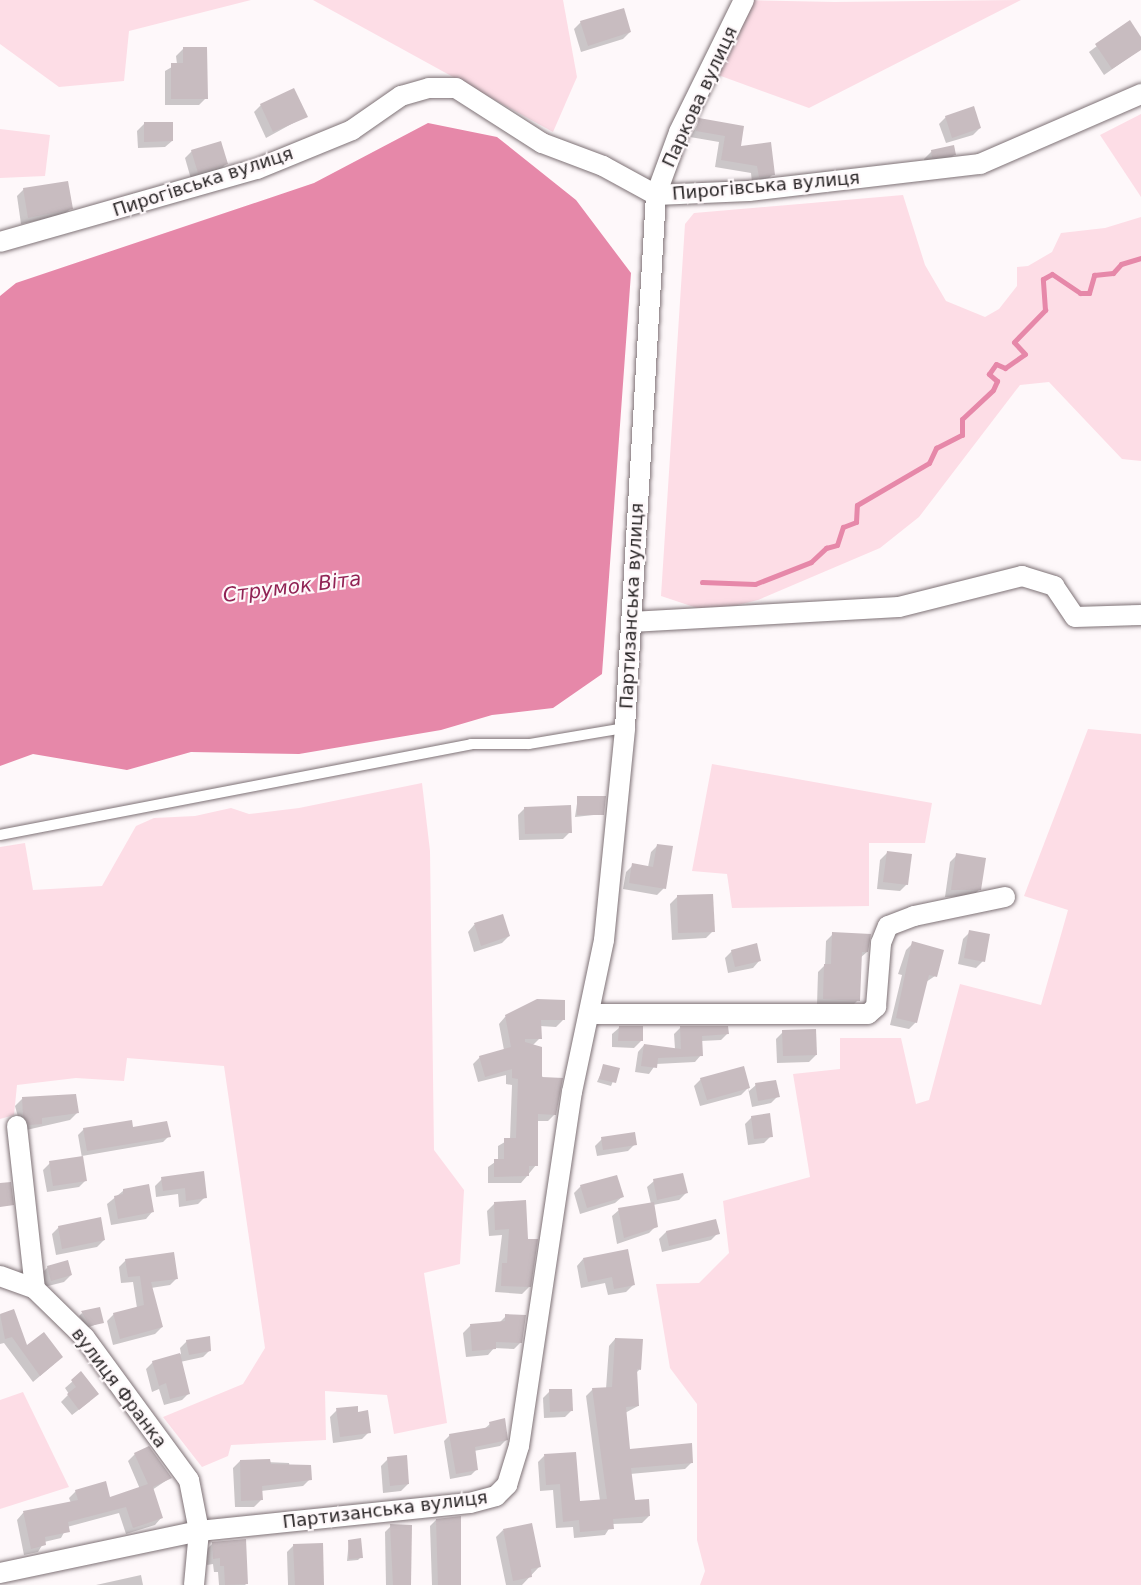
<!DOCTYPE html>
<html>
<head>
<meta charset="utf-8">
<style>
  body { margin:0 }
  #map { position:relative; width:1141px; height:1585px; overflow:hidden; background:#fef8fa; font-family:"DejaVu Sans",sans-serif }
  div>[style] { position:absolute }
  .green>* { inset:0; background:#fddde6 }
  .water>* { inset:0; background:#e688a9 }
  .shadow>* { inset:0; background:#0003 }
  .stream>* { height:5px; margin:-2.5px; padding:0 2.5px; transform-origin:2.5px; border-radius:2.5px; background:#e688a9 }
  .building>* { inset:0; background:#c8bcc0 }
  .roads { filter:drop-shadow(0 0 2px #7e7276) drop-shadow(0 0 2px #7e7276) }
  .lane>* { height:10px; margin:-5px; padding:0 5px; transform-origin:5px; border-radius:5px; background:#fff }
  .street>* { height:20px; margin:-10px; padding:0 10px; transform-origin:10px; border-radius:10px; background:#fff }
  span { translate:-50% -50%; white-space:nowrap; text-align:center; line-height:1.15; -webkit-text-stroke:4.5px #fef8fa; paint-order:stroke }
  .street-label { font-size:18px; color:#2a2627 }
  .water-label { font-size:20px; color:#902254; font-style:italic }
</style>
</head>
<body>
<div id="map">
  <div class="green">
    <div style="clip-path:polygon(0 0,251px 0,129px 31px,124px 81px,59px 87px,0 44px)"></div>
    <div style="clip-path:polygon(313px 0,563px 0,577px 77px,553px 132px)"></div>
    <div style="clip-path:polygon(744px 0,834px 2px,1021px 0,809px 108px,710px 72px)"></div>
    <div style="clip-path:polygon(1141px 114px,1141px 197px,1100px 135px)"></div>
    <div style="clip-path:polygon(0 129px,50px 135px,45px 176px,0 178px)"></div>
    <div style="clip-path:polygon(903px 195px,925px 265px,946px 301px,985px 317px,999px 309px,1017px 286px,1017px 267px,1028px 266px,1052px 252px,1061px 233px,1105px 228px,1141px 217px,1141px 461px,1122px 459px,1049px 382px,1020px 385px,919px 517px,880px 548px,758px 600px,709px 612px,661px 596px,685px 224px,694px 213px)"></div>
    <div style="clip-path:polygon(1088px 729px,1141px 734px,1141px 1585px,700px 1585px,705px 1571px,697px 1540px,697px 1404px,670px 1368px,656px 1284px,699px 1283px,729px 1253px,723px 1201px,810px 1177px,793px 1074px,840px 1069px,840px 1038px,901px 1038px,916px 1104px,929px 1100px,960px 984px,1041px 1005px,1068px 910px,1024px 896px)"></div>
    <div style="clip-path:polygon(712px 764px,932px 803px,925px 843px,869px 843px,869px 906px,732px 908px,727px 874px,692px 871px)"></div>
    <div style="clip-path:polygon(422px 783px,430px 851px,434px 1150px,464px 1190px,460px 1264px,424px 1273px,447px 1423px,394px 1434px,387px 1395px,325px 1391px,326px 1440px,231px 1445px,228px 1456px,202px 1467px,163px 1417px,243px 1384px,265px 1348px,224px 1066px,127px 1058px,124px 1081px,76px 1078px,17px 1085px,14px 1115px,0 1119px,0 847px,25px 843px,33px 890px,102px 886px,136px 826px,154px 818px,195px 816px,231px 808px,249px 814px,299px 808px)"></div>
    <div style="clip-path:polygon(23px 1392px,69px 1487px,0 1509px,0 1400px)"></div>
  </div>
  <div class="water">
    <div style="clip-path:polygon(428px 123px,497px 137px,576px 200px,631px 273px,602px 674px,553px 708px,492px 715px,441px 730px,299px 754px,191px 752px,127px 770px,33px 754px,0 766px,0 296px,16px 283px,314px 183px)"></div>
  </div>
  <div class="shadow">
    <div style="clip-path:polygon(581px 22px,630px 32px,623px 39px,581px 52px,574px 29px)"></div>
    <div style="clip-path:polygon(1129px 22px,1141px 39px,1141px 49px,1104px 75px,1089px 52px)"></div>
    <div style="clip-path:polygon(183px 49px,206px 98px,199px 105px,165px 105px,165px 71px,177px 64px,176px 56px)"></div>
    <div style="clip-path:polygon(261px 105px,306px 116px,266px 138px,254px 112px)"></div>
    <div style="clip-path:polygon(946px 117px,980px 128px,973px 135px,946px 143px,939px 124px)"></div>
    <div style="clip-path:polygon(700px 120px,743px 127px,739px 147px,773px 174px,766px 181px,752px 183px,751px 173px,715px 167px,719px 142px,690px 137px)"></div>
    <div style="clip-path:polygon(144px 124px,172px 141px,165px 147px,138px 148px,137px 131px)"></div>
    <div style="clip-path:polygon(192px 151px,226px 164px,219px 171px,191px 179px,185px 158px)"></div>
    <div style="clip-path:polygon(931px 152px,955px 154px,948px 161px,925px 164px,924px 159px)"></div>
    <div style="clip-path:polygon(24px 189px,71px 208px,64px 215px,21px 224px,17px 196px)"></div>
    <div style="clip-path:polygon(578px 797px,603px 814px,575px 817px)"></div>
    <div style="clip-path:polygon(525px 808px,570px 832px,563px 839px,519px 840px,518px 815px)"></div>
    <div style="clip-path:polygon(658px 845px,664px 888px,657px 895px,623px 889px,626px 872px,633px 865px,648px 867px,651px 852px)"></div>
    <div style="clip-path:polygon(887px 853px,907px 884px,900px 891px,877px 889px,880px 860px)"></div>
    <div style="clip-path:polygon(957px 855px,980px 889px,973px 896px,945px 897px,950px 862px)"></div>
    <div style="clip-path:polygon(677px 897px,713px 931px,706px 938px,672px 940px,670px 904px)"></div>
    <div style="clip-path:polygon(502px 916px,509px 936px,502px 943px,474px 952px,468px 932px,474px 925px)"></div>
    <div style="clip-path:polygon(970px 932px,983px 961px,976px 968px,958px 964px,963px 939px)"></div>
    <div style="clip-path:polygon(833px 934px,867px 952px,860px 958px,858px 1000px,851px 1007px,817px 1005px,818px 972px,825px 965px,826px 941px)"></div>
    <div style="clip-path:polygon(913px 943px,935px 976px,926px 982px,916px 1022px,909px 1029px,890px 1025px,902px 975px,898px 974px,906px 950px)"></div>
    <div style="clip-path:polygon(732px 951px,759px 961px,753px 968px,728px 973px,725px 958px)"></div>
    <div style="clip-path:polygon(505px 1017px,563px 1020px,556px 1027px,540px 1026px,540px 1038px,532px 1046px,555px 1114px,548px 1121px,536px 1121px,536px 1165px,527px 1176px,521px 1183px,488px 1183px,488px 1167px,498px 1160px,498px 1146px,510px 1139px,512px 1085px,506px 1084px,506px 1075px,478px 1082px,473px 1064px,480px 1057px,504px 1050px,499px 1024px)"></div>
    <div style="clip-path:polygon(619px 1028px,641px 1041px,634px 1048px,612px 1047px,612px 1034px)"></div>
    <div style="clip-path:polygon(680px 1028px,727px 1034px,721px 1040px,701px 1041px,701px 1055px,695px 1062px,656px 1064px,649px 1074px,635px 1072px,638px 1052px,644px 1045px,675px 1049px,674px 1034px)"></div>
    <div style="clip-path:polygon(783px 1032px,816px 1055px,809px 1062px,777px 1063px,776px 1039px)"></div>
    <div style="clip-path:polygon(604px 1066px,618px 1069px,611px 1086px,597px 1082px)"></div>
    <div style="clip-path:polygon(743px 1068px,749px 1091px,756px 1085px,778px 1096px,771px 1103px,752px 1107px,748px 1088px,741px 1095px,700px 1106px,694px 1086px,701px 1079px)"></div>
    <div style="clip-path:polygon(22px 1099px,77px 1113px,70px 1120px,22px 1131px,15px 1106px)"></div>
    <div style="clip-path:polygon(752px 1117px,771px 1136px,764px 1143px,748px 1145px,745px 1124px)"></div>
    <div style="clip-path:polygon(84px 1129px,131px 1129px,169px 1136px,163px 1142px,82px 1156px,86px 1180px,79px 1187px,47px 1192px,43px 1170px,50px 1163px,82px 1158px,78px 1135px)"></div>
    <div style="clip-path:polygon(602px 1139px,635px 1144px,628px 1151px,597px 1156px,595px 1146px)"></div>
    <div style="clip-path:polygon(203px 1173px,205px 1197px,198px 1204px,179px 1207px,178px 1194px,156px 1197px,155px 1186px,162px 1179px)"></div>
    <div style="clip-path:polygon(654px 1181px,686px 1193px,679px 1200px,653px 1205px,656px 1226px,649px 1233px,617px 1244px,612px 1216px,619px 1210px,651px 1204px,647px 1187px)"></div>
    <div style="clip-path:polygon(581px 1186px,622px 1197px,615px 1203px,580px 1214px,574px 1193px)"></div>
    <div style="clip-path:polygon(123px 1191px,152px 1212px,146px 1219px,111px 1225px,107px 1204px)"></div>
    <div style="clip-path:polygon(525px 1202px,529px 1287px,522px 1294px,495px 1292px,502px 1235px,489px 1236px,487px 1211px,494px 1204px)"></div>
    <div style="clip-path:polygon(59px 1227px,104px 1240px,97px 1247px,56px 1255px,52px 1234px)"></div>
    <div style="clip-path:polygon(666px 1232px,718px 1233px,711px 1240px,662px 1252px,659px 1239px)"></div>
    <div style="clip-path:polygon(583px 1259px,633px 1285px,626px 1292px,608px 1295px,605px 1283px,581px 1288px,577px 1266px)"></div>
    <div style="clip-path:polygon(126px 1260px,177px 1278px,170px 1285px,151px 1288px,162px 1327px,155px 1334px,113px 1345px,107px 1321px,114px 1314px,137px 1308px,133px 1282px,121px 1283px,119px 1267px)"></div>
    <div style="clip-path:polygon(48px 1267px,71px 1275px,64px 1282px,44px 1287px,41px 1274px)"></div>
    <div style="clip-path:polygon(13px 1311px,26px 1347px,54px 1364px,33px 1382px,4px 1343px,0 1344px,0 1315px)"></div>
    <div style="clip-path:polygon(82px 1313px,102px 1322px,87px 1328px,79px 1316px)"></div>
    <div style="clip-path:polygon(506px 1316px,521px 1342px,514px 1349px,494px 1348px,488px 1355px,466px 1357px,463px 1333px,470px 1326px,499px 1323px)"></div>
    <div style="clip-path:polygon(615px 1339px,640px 1369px,636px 1373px,638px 1406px,625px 1413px,629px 1450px,692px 1462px,685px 1469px,630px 1474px,634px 1501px,649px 1516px,642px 1523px,612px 1524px,605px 1535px,574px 1538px,573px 1527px,556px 1528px,553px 1490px,540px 1491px,538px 1462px,544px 1456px,579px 1503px,600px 1501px,586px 1396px,593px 1389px,606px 1389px,609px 1346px)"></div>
    <div style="clip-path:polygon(187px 1341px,210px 1350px,203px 1357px,180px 1362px,189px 1393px,182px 1400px,164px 1405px,159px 1389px,152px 1392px,146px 1369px,153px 1362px,181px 1354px,180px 1348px)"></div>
    <div style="clip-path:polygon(81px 1374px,90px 1401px,72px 1415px,61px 1402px,69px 1394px,65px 1388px)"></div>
    <div style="clip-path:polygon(550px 1391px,572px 1410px,565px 1417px,544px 1418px,543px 1398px)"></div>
    <div style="clip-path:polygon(337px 1410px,357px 1413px,369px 1432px,362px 1439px,333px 1443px,330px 1417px)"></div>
    <div style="clip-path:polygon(490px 1424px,506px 1440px,500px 1446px,474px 1451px,477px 1469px,471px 1475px,450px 1479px,444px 1441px,450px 1435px,483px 1430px)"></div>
    <div style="clip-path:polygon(135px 1454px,170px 1478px,152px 1490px,161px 1518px,155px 1525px,126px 1534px,119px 1513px,67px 1527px,61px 1538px,44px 1542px,38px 1552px,24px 1555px,17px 1520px,23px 1513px,71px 1503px,69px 1498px,76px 1491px,109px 1499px,140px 1489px,128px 1461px)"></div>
    <div style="clip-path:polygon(388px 1459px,408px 1484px,401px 1491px,383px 1493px,381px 1466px)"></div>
    <div style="clip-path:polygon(240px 1461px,289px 1463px,290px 1469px,310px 1479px,303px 1486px,261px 1491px,261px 1500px,254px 1507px,235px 1507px,233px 1468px)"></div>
    <div style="clip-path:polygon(436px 1520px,461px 1585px,432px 1585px,430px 1526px)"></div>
    <div style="clip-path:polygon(391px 1526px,410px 1585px,386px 1585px,385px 1532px)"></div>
    <div style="clip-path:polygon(503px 1530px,539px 1567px,522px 1585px,526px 1585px,506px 1585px,496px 1537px)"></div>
    <div style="clip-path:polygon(349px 1541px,361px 1557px,358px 1560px,347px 1561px)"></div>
    <div style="clip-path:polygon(213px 1543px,247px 1583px,245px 1585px,219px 1585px,218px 1572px,214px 1572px,213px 1564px,207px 1565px,206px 1550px)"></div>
    <div style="clip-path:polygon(294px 1545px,323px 1585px,288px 1585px,287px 1552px)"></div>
    <div style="clip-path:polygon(141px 1575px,143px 1585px,96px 1585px)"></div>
  </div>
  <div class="stream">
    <div style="left:702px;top:582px;width:53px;rotate:2.2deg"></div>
    <div style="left:755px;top:584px;width:60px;rotate:-21.4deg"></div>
    <div style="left:811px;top:562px;width:21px;rotate:-43deg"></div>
    <div style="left:826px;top:548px;width:11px;rotate:-15deg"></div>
    <div style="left:837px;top:545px;width:19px;rotate:-72deg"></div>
    <div style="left:843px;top:527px;width:14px;rotate:-21deg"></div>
    <div style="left:856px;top:522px;width:17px;rotate:-87deg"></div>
    <div style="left:857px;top:505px;width:83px;rotate:-30.3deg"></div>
    <div style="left:929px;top:463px;width:17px;rotate:-65deg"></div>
    <div style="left:936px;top:448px;width:29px;rotate:-27deg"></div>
    <div style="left:962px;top:435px;width:16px;rotate:-90deg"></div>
    <div style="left:962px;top:419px;width:42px;rotate:-43.1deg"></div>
    <div style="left:993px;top:390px;width:10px;rotate:-66deg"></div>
    <div style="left:997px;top:381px;width:11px;rotate:-139deg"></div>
    <div style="left:989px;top:374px;width:12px;rotate:-55deg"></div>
    <div style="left:996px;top:364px;width:10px;rotate:24deg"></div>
    <div style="left:1005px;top:368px;width:24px;rotate:-35deg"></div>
    <div style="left:1025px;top:354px;width:16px;rotate:-133deg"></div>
    <div style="left:1014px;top:342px;width:45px;rotate:-45.9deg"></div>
    <div style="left:1045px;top:310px;width:31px;rotate:-94deg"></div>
    <div style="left:1043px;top:279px;width:10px;rotate:-29deg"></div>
    <div style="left:1052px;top:274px;width:34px;rotate:34deg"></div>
    <div style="left:1080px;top:293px;width:9px"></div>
    <div style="left:1089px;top:293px;width:19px;rotate:-74deg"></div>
    <div style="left:1094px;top:275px;width:19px;rotate:-6deg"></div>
    <div style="left:1113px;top:273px;width:12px;rotate:-48deg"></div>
    <div style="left:1121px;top:264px;width:21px;rotate:-17deg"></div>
  </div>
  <div class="building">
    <div style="clip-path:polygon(624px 8px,631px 32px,588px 46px,580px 21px)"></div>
    <div style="clip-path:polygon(1130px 20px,1141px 37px,1141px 50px,1112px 69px,1095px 44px)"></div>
    <div style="clip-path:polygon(183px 47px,207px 47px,208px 99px,171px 99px,171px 63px,183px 63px)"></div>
    <div style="clip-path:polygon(294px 88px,308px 117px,273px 132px,260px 104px)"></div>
    <div style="clip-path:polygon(974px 106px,981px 128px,952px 138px,945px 116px)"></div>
    <div style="clip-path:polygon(699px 118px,744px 126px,741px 146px,771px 142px,775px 175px,759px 177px,757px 166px,721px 160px,725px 136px,696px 131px)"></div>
    <div style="clip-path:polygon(144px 122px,173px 122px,173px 141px,144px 142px)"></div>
    <div style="clip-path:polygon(221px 141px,228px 164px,198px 173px,191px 150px)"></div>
    <div style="clip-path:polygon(954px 145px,956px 155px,932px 158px,931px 150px)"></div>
    <div style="clip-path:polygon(68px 181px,73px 209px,28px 218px,23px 188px)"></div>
    <div style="clip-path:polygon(577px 796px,606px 796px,604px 815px,577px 815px)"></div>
    <div style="clip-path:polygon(571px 805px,572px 833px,525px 834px,524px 807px)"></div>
    <div style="clip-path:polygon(657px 844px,673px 846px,666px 889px,629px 883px,632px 863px,653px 867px)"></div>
    <div style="clip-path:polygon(887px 851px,912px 854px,908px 885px,883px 882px)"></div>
    <div style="clip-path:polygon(956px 853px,986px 858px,981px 890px,951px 890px)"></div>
    <div style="clip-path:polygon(713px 894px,715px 932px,678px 933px,677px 895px)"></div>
    <div style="clip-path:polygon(503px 914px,510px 936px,481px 946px,474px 923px)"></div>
    <div style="clip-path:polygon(969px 930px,990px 934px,985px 962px,964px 958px)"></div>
    <div style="clip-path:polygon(832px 932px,871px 934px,868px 952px,862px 952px,860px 1001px,823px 999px,824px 964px,831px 964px)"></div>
    <div style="clip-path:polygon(912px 941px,944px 950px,937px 977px,929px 975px,917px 1023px,896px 1018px)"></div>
    <div style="clip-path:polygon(757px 943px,761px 961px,735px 967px,731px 950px)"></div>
    <div style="clip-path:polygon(537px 999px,565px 1000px,565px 1020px,541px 1020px,542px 1039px,525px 1039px,525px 1042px,542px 1047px,542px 1077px,563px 1078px,556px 1115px,538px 1114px,538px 1166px,529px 1166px,529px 1176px,494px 1177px,494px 1159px,504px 1159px,504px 1138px,516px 1138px,518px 1079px,512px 1078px,512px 1069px,485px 1077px,479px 1056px,511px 1047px,505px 1015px)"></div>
    <div style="clip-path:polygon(619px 1026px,643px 1026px,643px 1041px,618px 1041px)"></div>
    <div style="clip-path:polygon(680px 1026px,728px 1026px,729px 1034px,702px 1036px,703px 1056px,658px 1058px,657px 1068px,641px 1066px,644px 1044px,681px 1049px)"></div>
    <div style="clip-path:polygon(816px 1029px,817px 1055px,783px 1056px,782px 1030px)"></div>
    <div style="clip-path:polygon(603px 1064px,620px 1068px,616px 1083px,599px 1079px)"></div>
    <div style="clip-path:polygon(744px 1066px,750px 1088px,707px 1100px,700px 1078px)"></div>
    <div style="clip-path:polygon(776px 1080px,780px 1097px,758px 1101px,755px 1083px)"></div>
    <div style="clip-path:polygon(76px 1094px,79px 1113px,42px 1118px,42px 1124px,29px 1125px,23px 1116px,22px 1097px)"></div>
    <div style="clip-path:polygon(770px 1113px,773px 1137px,754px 1139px,751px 1116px)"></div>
    <div style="clip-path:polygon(132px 1120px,133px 1127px,167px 1121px,171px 1137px,87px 1151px,83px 1128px)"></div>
    <div style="clip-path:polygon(635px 1132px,637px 1145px,603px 1150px,601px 1137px)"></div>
    <div style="clip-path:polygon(83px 1156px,87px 1181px,53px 1186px,49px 1161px)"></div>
    <div style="clip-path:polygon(204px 1171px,207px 1198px,186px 1201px,185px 1188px,163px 1191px,161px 1177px)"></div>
    <div style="clip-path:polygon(683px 1173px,688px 1193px,657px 1200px,653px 1179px)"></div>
    <div style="clip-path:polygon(617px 1175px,624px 1197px,587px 1208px,580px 1185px)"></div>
    <div style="clip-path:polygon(11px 1182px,14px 1205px,0 1207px,0 1183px)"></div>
    <div style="clip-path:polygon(149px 1184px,154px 1212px,118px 1219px,114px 1196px,123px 1194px,123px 1189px)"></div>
    <div style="clip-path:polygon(526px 1200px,528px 1239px,538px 1239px,531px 1287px,501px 1286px,502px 1263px,507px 1263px,509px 1229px,495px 1230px,494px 1202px)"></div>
    <div style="clip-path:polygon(654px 1202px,658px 1227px,624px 1238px,618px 1208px)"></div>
    <div style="clip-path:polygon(101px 1217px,105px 1240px,62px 1249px,58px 1226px)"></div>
    <div style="clip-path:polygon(716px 1219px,720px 1234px,669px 1246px,666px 1231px)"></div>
    <div style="clip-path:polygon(628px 1249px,635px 1285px,614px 1289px,612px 1277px,588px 1282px,583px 1258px)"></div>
    <div style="clip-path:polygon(174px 1252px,178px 1279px,151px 1282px,163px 1327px,120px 1339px,113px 1313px,144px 1305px,140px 1276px,128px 1277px,125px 1259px)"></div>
    <div style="clip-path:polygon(68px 1260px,72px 1275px,51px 1281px,47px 1266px)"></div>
    <div style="clip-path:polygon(100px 1307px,104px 1323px,90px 1326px,81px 1311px)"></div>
    <div style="clip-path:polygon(14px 1309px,27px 1345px,44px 1332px,63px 1357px,40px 1376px,12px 1337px,5px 1339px,0 1314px)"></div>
    <div style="clip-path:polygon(505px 1314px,526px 1315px,522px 1343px,496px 1342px,496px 1349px,472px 1351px,470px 1324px,505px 1321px)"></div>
    <div style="clip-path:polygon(210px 1336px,211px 1351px,189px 1355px,186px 1340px)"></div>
    <div style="clip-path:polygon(615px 1338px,643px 1339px,641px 1370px,637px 1369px,639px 1406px,626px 1407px,630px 1449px,692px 1443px,693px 1463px,631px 1468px,635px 1500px,649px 1499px,650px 1516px,613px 1519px,614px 1529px,580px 1532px,579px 1520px,563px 1522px,560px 1484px,546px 1485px,544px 1454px,576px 1452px,580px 1501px,607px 1499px,592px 1388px,612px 1387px)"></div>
    <div style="clip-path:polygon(180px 1353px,190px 1394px,170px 1399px,166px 1383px,159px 1386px,152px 1361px)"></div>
    <div style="clip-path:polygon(81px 1371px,99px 1394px,79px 1410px,67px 1394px,76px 1387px,71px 1380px)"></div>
    <div style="clip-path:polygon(549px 1389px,572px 1389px,573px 1411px,550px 1412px)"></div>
    <div style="clip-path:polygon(358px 1406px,358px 1412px,368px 1410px,371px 1433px,340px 1437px,336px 1408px)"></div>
    <div style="clip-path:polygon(505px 1418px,508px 1440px,475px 1447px,478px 1470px,456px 1474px,449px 1434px,490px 1427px,489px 1422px)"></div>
    <div style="clip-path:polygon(149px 1446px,172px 1478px,153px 1487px,163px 1518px,133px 1528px,126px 1507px,68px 1522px,70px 1532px,45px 1537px,46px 1545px,31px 1549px,23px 1511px,78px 1500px,75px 1490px,106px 1481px,110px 1497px,148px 1484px,134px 1453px)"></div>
    <div style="clip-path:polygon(407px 1455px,409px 1484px,390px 1486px,387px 1457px)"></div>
    <div style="clip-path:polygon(270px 1459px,271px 1464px,311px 1465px,312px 1480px,262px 1486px,263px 1500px,241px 1501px,240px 1460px)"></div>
    <div style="clip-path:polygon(461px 1516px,461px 1585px,438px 1585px,436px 1519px)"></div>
    <div style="clip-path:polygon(532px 1523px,541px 1567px,531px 1569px,532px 1577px,513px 1581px,503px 1529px)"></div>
    <div style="clip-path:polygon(390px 1524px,412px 1525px,411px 1585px,393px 1585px)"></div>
    <div style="clip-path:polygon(361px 1538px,363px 1558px,349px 1559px,348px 1540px)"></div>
    <div style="clip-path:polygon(246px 1539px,248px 1584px,225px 1585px,224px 1566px,220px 1566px,220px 1558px,213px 1559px,212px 1542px)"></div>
    <div style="clip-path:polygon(323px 1543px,324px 1585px,295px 1585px,293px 1544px)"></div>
  </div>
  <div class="roads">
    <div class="lane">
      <div style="left:0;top:835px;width:480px;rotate:-10.9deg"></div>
      <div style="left:471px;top:744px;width:58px"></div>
      <div style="left:529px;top:744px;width:97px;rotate:-9.5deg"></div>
    </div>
    <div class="street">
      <div style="left:0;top:242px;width:267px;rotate:-15.9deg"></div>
      <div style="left:257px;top:169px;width:103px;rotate:-22.3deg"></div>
      <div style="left:352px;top:130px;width:60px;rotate:-34.8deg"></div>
      <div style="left:401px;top:96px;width:29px;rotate:-16deg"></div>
      <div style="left:429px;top:88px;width:27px"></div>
      <div style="left:456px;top:88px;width:102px;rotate:32.6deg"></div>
      <div style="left:542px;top:143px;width:65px;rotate:20.7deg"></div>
      <div style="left:603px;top:166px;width:60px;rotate:28.7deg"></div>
      <div style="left:656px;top:195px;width:93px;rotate:-2.5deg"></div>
      <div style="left:749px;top:191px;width:233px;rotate:-6.7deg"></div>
      <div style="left:980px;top:164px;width:176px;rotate:-23.5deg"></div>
      <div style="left:631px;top:622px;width:268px;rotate:-3.2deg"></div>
      <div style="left:899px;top:607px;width:127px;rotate:-14.1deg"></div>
      <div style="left:1022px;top:576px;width:34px;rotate:17deg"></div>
      <div style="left:1054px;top:586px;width:37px;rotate:56deg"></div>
      <div style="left:1075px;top:617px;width:66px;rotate:-1.7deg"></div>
      <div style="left:589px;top:1014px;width:279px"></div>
      <div style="left:868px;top:1014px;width:11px;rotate:-41deg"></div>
      <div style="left:876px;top:1007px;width:64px;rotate:-85.5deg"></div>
      <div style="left:881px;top:943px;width:18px;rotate:-68deg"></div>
      <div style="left:888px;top:926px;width:28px;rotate:-21deg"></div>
      <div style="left:914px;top:916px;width:93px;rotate:-11.8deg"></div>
      <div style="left:17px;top:1126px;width:164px;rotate:83.7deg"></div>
      <div style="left:0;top:1276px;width:37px;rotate:20deg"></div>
      <div style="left:35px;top:1289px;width:70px;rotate:44.4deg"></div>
      <div style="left:85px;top:1338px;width:176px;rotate:53.8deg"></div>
      <div style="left:189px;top:1480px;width:52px;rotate:78.9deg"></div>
      <div style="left:199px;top:1531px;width:54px;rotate:95.3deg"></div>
      <div style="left:0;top:1573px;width:203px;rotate:-11.9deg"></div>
      <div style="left:199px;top:1531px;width:272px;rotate:-5.9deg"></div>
      <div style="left:470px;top:1503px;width:27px;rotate:-15deg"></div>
      <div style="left:496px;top:1496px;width:16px;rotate:-45deg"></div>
      <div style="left:507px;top:1485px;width:41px;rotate:-72.9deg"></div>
      <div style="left:519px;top:1446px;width:358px;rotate:-81.5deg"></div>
      <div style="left:572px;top:1092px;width:155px;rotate:-78.1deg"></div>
      <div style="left:604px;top:940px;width:213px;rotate:-84.3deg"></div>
      <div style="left:625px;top:728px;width:534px;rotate:-86.67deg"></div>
      <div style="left:656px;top:195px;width:67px;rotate:-69.9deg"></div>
      <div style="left:679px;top:132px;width:147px;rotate:-63.8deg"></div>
    </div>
  </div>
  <div class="street-label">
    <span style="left:700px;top:97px;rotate:-65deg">Паркова вулиця</span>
    <span style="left:203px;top:182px;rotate:-18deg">Пирогівська вулиця</span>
    <span style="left:766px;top:186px;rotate:-5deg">Пирогівська вулиця</span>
    <span style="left:632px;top:606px;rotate:-87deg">Партизанська вулиця</span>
    <span style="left:119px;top:1388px;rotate:53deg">вулиця Франка</span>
    <span style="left:385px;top:1510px;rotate:-7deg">Партизанська вулиця</span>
  </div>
  <div class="water-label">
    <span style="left:292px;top:587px;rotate:-7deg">Струмок Віта</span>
  </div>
</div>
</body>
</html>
